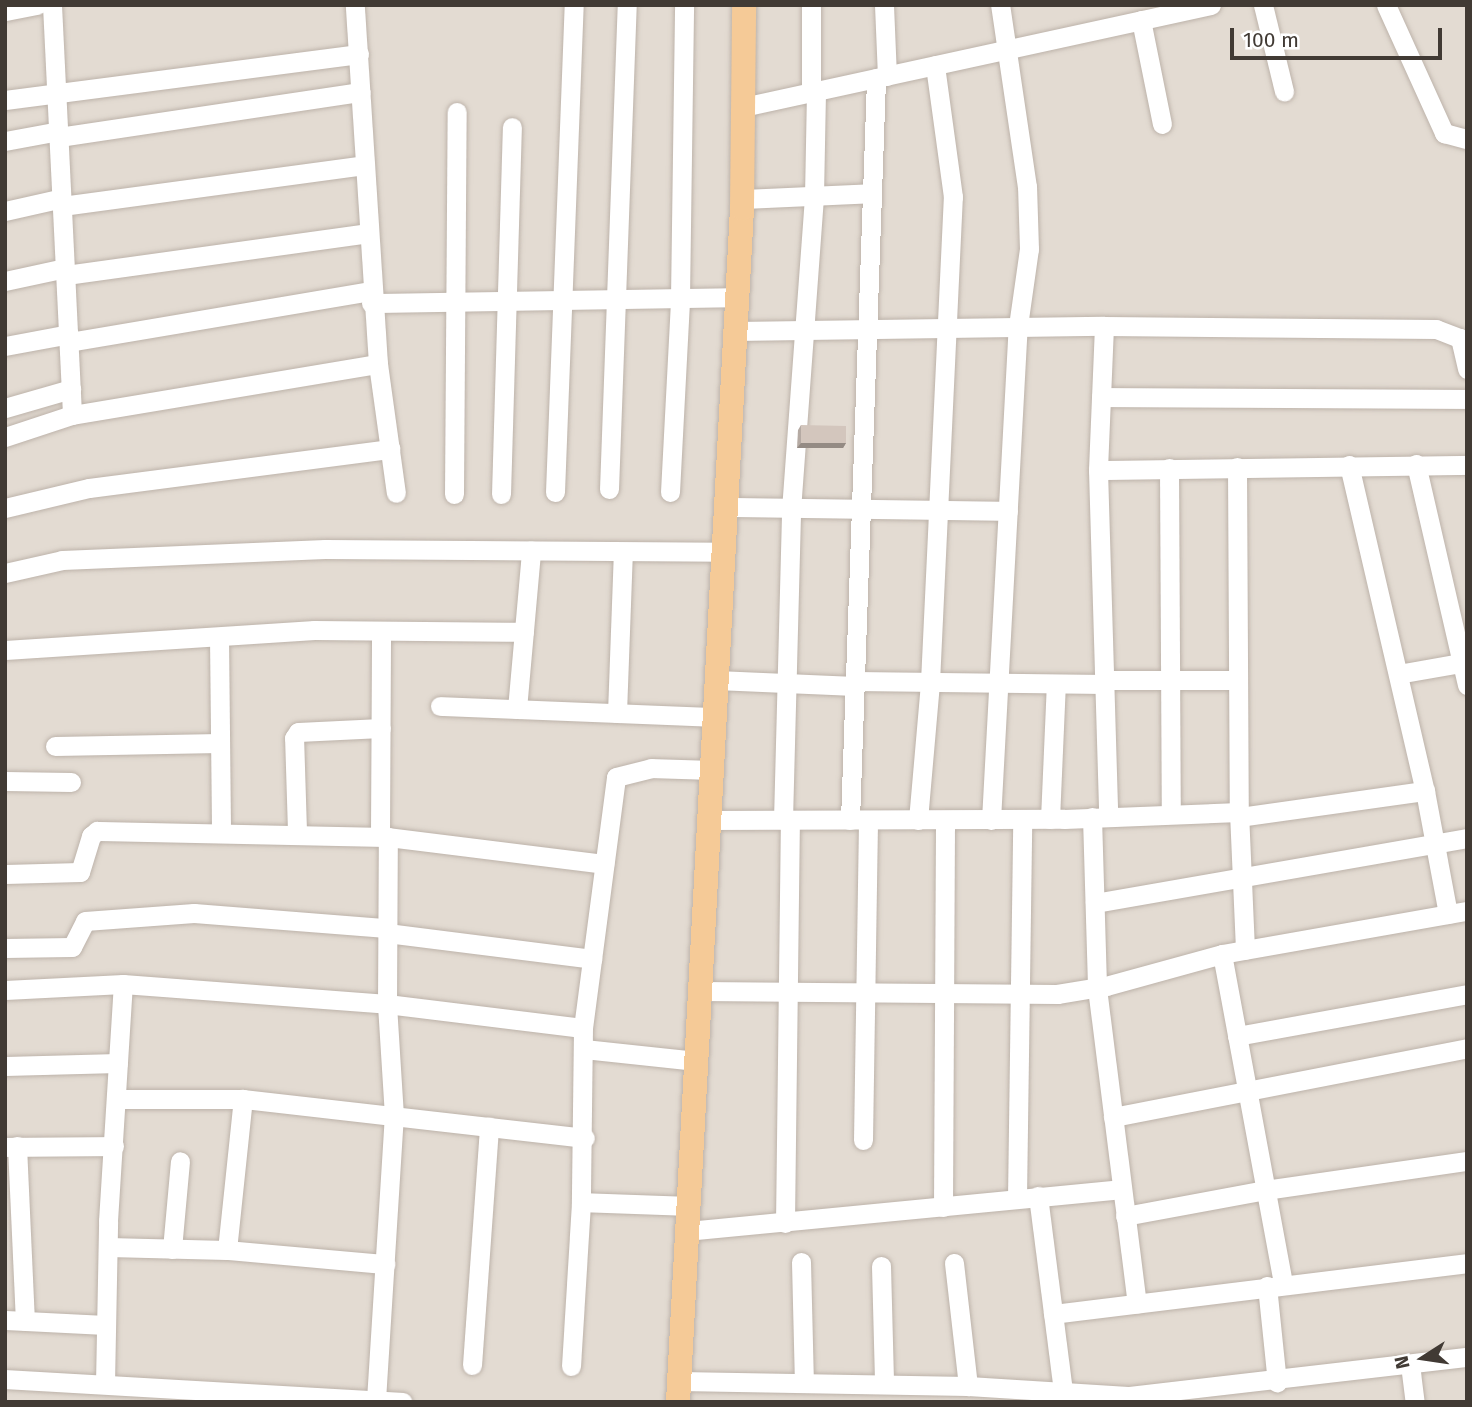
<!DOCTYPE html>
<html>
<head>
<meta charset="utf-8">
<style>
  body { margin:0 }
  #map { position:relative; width:1472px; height:1407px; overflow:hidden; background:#f0eae3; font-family:"Fira Sans",sans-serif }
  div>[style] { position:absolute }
  .residential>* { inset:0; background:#e3dbd2 }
  .roads { filter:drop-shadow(0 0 2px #bdb3aa) drop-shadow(0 0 2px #bdb3aa) }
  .minor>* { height:19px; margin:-9.5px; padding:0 9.5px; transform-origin:9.5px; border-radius:9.5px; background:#fff }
  .major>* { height:24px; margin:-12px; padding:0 12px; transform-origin:12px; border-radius:12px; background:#f5ca97 }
  .wall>* { inset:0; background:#b5aaa3 }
  .shaded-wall>* { inset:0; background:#948b84 }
  .building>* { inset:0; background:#d3c6bd }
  span { translate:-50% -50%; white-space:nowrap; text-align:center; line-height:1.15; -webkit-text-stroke:6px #fff; paint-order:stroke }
  .frame { position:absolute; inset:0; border:7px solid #413a34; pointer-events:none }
  .north { position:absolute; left:1388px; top:1323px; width:70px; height:70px; -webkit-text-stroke:5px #fff; paint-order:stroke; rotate:258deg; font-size:19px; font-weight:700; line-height:28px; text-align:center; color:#413a34 }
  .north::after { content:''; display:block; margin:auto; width:24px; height:32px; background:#413a34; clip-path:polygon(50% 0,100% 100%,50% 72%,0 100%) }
  .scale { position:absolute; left:1230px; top:28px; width:212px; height:32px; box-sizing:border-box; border:4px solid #413a34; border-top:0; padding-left:9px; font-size:21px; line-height:24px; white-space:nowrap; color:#413a34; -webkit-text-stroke:5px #fff; paint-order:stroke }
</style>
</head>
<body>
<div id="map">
  <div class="residential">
    <div style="clip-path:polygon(5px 5px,1467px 5px,1467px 1402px,5px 1402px)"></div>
  </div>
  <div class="roads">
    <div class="minor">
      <div style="left:52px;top:5px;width:410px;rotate:87.2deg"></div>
      <div style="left:884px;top:5px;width:71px;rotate:87.6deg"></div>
      <div style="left:1263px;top:5px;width:89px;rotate:76.3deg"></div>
      <div style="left:1386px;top:5px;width:141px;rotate:65.6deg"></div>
      <div style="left:1444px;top:133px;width:24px;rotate:15deg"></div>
      <div style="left:5px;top:11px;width:33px;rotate:-11deg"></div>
      <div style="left:1141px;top:20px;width:106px;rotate:78.6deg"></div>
      <div style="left:811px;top:92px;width:87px;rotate:-90deg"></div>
      <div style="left:5px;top:100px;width:357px;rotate:-7.4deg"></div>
      <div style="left:743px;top:107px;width:479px;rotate:-12.3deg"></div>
      <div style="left:59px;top:137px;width:305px;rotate:-8.5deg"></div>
      <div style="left:5px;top:141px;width:55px;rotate:-10.5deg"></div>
      <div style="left:742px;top:199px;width:130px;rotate:-2.6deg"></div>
      <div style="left:62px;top:206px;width:305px;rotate:-7.7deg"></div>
      <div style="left:5px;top:211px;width:58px;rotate:-12.8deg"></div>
      <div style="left:66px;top:275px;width:304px;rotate:-7.9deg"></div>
      <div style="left:5px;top:281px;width:61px;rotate:-12.2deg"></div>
      <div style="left:371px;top:303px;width:366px;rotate:-0.9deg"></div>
      <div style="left:1104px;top:326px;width:144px;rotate:92.4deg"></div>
      <div style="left:1098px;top:470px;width:346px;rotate:88.3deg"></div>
      <div style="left:735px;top:331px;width:369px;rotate:-0.8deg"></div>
      <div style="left:1104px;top:326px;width:332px;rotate:0.5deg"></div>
      <div style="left:1436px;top:329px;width:26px;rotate:21deg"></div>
      <div style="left:1460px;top:338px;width:32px;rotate:77deg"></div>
      <div style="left:69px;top:342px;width:305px;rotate:-9.6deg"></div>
      <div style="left:5px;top:346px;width:65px;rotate:-10.6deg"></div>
      <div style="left:378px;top:364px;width:130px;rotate:82.1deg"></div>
      <div style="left:1101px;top:397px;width:366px;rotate:0.3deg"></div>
      <div style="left:5px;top:408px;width:69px;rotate:-16.1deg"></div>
      <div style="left:5px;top:437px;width:71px;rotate:-18.2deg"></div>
      <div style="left:72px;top:415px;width:310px;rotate:-9.5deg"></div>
      <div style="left:378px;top:364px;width:360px;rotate:-93.7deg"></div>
      <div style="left:1416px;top:464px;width:227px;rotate:77deg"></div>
      <div style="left:1349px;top:465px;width:335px;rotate:76.9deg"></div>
      <div style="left:1425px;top:791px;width:125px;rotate:79.4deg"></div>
      <div style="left:1237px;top:467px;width:345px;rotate:89.7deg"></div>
      <div style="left:1239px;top:812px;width:138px;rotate:87.5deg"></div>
      <div style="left:1169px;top:468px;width:345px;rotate:89.7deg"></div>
      <div style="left:1098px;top:470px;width:369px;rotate:-0.8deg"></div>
      <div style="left:609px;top:489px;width:484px;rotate:-87.9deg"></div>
      <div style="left:555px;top:492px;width:487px;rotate:-87.8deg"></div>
      <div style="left:670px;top:492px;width:194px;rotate:-87deg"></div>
      <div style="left:680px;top:298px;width:293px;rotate:-89.2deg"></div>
      <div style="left:454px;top:494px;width:382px;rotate:-89.6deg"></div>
      <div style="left:501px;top:494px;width:367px;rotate:-88.3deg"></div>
      <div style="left:725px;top:507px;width:283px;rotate:0.8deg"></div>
      <div style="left:5px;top:508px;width:86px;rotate:-13.4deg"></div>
      <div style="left:89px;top:488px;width:304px;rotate:-7.4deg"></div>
      <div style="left:5px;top:573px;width:58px;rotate:-12.8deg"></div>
      <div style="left:62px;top:560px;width:263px;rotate:-2.4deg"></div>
      <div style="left:325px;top:549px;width:398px;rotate:0.4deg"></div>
      <div style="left:219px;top:637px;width:195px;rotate:89.4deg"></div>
      <div style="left:5px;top:650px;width:310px;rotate:-3.7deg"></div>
      <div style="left:314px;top:630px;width:210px;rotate:0.5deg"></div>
      <div style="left:1398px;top:674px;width:70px;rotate:-9.9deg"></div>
      <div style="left:716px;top:680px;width:139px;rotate:2.5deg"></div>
      <div style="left:1104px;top:680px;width:134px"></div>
      <div style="left:855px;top:681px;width:250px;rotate:0.7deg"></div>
      <div style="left:440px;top:706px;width:274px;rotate:2.3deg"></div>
      <div style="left:517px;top:709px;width:159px;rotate:-84.9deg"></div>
      <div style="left:617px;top:713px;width:161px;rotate:-87.9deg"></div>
      <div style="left:55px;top:746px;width:165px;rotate:-1deg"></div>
      <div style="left:5px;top:781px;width:66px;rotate:0.9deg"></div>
      <div style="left:1092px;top:817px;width:171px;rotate:88.3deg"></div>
      <div style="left:1097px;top:988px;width:318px;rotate:82.8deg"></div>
      <div style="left:1239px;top:817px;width:188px;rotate:-8deg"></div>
      <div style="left:1050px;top:819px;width:135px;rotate:-87.5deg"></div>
      <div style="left:708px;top:820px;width:356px;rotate:-0.2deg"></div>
      <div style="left:1064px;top:819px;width:175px;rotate:-2.3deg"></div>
      <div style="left:783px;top:820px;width:310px;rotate:-88.5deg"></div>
      <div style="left:791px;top:510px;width:315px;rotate:-85.8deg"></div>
      <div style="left:814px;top:196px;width:105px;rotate:-88.9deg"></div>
      <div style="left:850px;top:820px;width:742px;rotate:-87.99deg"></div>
      <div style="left:918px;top:820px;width:139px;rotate:-85deg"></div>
      <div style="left:930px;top:682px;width:486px;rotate:-87.3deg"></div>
      <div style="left:953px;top:197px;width:133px;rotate:-97.8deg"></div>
      <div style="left:991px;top:820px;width:495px;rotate:-86.9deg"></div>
      <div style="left:1018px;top:326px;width:78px;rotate:-81.9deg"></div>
      <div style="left:1029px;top:249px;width:62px;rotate:-91.8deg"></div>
      <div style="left:1027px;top:187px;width:184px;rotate:-98.4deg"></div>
      <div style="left:297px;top:831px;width:93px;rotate:-91.8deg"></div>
      <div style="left:294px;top:738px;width:7px;rotate:-56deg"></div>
      <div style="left:298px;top:732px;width:83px;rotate:-2.8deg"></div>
      <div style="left:380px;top:835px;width:204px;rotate:-89.7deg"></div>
      <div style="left:5px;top:874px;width:75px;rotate:-1.5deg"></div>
      <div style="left:80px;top:872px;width:38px;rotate:-73deg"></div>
      <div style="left:91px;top:836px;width:8px;rotate:-40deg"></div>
      <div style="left:97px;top:831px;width:291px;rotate:1.2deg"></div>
      <div style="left:1095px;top:903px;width:378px;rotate:-9.9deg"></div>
      <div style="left:387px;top:933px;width:207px;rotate:7.2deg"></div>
      <div style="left:5px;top:948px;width:67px;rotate:-0.9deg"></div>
      <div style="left:72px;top:947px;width:29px;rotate:-63deg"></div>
      <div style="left:85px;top:921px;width:109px;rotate:-4.2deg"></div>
      <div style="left:194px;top:913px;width:193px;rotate:4.5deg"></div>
      <div style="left:1222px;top:954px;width:336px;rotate:79.5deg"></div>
      <div style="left:5px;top:990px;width:118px;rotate:-2.9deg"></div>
      <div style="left:699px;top:991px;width:358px;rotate:0.5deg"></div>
      <div style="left:1057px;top:994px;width:50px;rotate:-9.3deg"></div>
      <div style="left:1106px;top:986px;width:120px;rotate:-15.4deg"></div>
      <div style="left:1222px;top:954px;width:249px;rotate:-10deg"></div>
      <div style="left:583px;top:1028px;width:253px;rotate:-82.5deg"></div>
      <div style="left:616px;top:777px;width:36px;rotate:-14deg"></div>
      <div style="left:651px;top:768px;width:60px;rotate:1.9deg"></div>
      <div style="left:1237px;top:1036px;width:234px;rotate:-10.3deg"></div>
      <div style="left:584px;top:1049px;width:113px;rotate:6.1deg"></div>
      <div style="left:5px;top:1066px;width:113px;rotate:-1.5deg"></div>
      <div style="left:117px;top:1099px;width:126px"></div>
      <div style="left:1113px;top:1117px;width:361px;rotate:-11deg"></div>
      <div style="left:863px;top:1140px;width:320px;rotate:-89.1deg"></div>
      <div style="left:17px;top:1146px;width:175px;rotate:87.4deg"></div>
      <div style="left:6px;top:1147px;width:108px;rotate:-0.5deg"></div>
      <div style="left:1038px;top:1196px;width:198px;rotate:82.7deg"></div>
      <div style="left:1017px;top:1198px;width:379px;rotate:-89.2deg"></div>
      <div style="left:943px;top:1207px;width:387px;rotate:-89.7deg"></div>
      <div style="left:1125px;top:1216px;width:142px;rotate:-10.5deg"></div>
      <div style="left:1265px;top:1190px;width:204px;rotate:-8.2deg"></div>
      <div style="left:785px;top:1223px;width:403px;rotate:-89.3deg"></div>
      <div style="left:687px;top:1231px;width:436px;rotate:-5.5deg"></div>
      <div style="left:108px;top:1247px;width:119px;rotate:1.4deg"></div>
      <div style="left:227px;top:1250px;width:152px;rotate:-84deg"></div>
      <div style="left:243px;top:1099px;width:344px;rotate:6.5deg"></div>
      <div style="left:172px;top:1249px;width:88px;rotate:-84.8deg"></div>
      <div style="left:227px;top:1250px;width:159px;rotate:5.1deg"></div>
      <div style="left:801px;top:1262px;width:119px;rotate:88.6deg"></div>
      <div style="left:954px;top:1263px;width:124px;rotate:83.5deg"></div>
      <div style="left:881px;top:1266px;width:117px;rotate:88.5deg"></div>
      <div style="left:1267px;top:1286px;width:97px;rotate:84.1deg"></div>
      <div style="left:1053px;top:1314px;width:417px;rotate:-7deg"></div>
      <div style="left:5px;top:1320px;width:101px;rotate:2.8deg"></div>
      <div style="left:1410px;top:1364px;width:38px;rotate:83deg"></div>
      <div style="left:472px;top:1365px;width:239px;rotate:-85.9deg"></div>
      <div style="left:571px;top:1366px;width:164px;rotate:-86.5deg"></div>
      <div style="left:5px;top:1379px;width:398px;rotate:3.3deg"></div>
      <div style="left:679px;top:1381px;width:289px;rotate:1deg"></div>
      <div style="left:968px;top:1386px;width:160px;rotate:3.6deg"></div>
      <div style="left:1128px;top:1396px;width:341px;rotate:-6.6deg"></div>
      <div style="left:105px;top:1384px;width:163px;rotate:-88.9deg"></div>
      <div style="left:108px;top:1221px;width:237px;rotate:-86.4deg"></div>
      <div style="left:123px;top:984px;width:265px;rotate:4.3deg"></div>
      <div style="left:387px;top:1004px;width:197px;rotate:7deg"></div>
      <div style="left:583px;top:1028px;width:174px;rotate:90.7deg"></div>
      <div style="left:581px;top:1202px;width:107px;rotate:2.1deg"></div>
      <div style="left:376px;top:1400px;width:285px;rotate:-86.4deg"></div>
      <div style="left:394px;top:1116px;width:112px;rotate:-93.6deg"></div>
      <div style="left:387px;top:1004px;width:167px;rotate:-89.7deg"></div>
      <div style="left:388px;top:837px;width:218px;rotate:7.1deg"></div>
    </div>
    <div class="major">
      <div style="left:678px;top:1402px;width:1196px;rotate:-86.93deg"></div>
      <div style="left:742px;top:208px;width:203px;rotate:-89.4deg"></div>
    </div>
  </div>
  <div class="wall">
    <div style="clip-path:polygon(801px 425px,846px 443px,843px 448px,797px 448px,798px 430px)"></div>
  </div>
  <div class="shaded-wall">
    <div style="clip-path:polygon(801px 443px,846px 443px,843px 448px,797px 448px)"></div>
  </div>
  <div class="building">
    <div style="clip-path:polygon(801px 425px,846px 426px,846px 443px,801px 443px)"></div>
  </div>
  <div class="frame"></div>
  <div class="north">N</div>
  <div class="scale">100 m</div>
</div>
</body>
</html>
